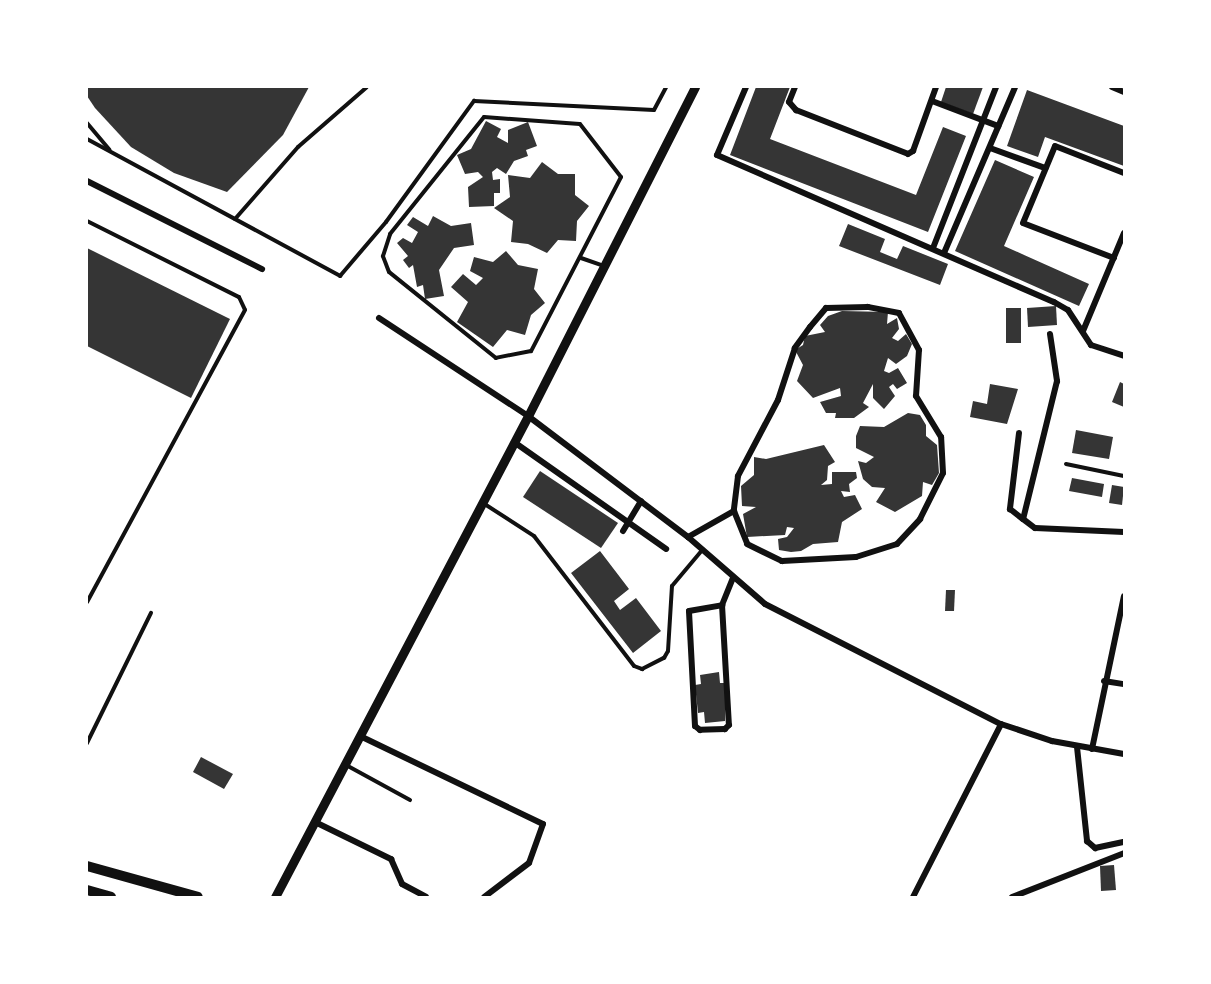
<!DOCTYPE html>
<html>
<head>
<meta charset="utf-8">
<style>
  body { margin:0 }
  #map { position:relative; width:1211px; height:984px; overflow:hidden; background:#fff; font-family:"Exo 2",sans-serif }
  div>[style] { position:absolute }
  .building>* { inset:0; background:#353535 }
  .service>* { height:4px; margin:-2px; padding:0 2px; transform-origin:2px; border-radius:2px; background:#111 }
  .minor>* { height:6px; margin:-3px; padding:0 3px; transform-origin:3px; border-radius:3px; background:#111 }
  .tertiary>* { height:9px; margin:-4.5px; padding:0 4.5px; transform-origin:4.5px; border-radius:4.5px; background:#111 }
  .secondary>* { height:10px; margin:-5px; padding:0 5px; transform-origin:5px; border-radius:5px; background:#111 }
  span { translate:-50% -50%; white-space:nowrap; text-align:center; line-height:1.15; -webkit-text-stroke:6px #fff; paint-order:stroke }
  .frame { position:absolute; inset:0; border:88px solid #fff; pointer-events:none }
</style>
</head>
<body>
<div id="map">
  <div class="building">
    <div style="clip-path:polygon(87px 87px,309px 87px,283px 135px,227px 192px,174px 173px,131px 147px,95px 108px,87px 96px)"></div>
    <div style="clip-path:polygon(756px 87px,790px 87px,770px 139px,916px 195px,943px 127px,966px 136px,928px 232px,730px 155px)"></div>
    <div style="clip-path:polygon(946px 87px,983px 87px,973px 114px,941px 102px)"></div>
    <div style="clip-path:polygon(1027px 90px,1124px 126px,1124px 166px,1045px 137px,1038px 157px,1007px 146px)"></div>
    <div style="clip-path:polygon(486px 121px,501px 129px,497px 137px,508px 143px,508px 130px,528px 122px,537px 146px,526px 150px,528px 156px,514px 161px,506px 174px,497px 168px,492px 172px,493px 180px,500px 179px,500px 193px,494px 193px,494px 206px,469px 207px,468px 187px,483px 177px,478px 172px,465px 174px,457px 155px,471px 149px)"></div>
    <div style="clip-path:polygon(995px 160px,1034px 177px,1004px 246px,1089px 284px,1079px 306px,955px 251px)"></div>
    <div style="clip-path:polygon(542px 162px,558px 174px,575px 174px,575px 195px,589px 206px,577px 221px,576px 241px,558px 240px,547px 253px,528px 244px,511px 242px,513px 221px,494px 208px,510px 197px,508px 175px,530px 178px)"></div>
    <div style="clip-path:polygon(433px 216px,451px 226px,471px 223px,474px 245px,454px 248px,439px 270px,444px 296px,425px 299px,423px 285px,417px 287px,413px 265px,409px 268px,403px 260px,408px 256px,397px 243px,403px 238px,412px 243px,418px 232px,407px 225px,413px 217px,428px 226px)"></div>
    <div style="clip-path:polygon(848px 224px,885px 239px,880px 252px,897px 259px,903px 246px,948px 264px,940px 285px,839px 246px)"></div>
    <div style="clip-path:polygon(87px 248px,230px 319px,191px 398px,87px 346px)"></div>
    <div style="clip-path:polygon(506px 251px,518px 265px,538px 269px,534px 289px,545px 303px,531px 315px,525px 335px,507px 330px,493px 347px,457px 322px,468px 302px,451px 287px,463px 274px,476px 285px,483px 278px,470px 271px,474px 257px,493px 262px)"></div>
    <div style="clip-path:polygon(1056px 306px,1057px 325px,1028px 327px,1027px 308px)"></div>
    <div style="clip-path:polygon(1006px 308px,1021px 308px,1021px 343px,1006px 343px)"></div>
    <div style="clip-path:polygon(842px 311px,888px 312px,887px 324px,897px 318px,899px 329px,892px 338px,898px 341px,906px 334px,912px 344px,907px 356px,896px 364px,888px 358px,884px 371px,889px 373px,898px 368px,907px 383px,897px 389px,893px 384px,889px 387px,895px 396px,884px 409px,873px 398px,873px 384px,863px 403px,869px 407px,854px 418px,835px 418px,836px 413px,826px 413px,820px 402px,841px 396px,840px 388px,813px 398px,797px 381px,803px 365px,795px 350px,803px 345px,805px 336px,825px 332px,820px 325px,828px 316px)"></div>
    <div style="clip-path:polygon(1120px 382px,1124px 384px,1124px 407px,1112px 402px)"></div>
    <div style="clip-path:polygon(990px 384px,1018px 389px,1007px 424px,970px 417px,973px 401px,987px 404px)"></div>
    <div style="clip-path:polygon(908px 413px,920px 415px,926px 425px,926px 436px,937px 445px,939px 473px,932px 485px,923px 482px,922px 496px,895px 512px,876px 502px,885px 488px,872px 487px,863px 479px,858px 461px,866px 463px,874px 457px,856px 448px,856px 436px,860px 426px,884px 427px)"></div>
    <div style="clip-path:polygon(1076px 430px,1113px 437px,1109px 459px,1072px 453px)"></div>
    <div style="clip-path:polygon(824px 445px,835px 462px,828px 466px,827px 480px,821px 485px,832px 484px,832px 472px,856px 472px,857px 478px,849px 484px,850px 492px,841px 491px,844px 497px,855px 495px,862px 509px,842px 522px,838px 542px,813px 544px,801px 551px,791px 552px,779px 550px,778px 539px,787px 537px,794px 528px,787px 527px,785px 535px,747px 537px,743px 514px,756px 507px,742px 506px,741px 486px,754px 475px,754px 457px,766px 459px)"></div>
    <div style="clip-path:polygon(540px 471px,618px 523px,601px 548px,523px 497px)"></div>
    <div style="clip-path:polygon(1072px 478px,1104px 484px,1102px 497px,1069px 491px)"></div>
    <div style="clip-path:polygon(1112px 485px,1124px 487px,1122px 505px,1109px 503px)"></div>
    <div style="clip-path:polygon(600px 551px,629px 589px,614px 601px,620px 610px,636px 598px,661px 631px,633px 653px,571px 573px)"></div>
    <div style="clip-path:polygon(946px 590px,955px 590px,954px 611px,945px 611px)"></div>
    <div style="clip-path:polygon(719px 672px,720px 683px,725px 683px,725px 721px,705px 723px,704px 712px,698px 713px,695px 685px,701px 684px,700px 675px)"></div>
    <div style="clip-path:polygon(201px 757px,233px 774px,224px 789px,193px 772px)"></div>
    <div style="clip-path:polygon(1114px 865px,1116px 890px,1101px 891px,1100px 866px)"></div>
  </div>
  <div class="service">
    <div style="left:484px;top:117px;width:96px;rotate:4.2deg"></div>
    <div style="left:580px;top:124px;width:67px;rotate:52.3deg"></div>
    <div style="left:621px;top:177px;width:196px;rotate:117.3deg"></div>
    <div style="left:531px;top:351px;width:36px;rotate:169deg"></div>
    <div style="left:496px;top:358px;width:137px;rotate:-141.2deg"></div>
    <div style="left:389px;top:272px;width:17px;rotate:-111deg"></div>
    <div style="left:383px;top:256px;width:23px;rotate:-72deg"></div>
    <div style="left:390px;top:234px;width:150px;rotate:-51.2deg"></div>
    <div style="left:87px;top:123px;width:35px;rotate:50deg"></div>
    <div style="left:87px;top:139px;width:288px;rotate:28.4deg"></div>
    <div style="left:340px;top:276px;width:71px;rotate:-49.6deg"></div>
    <div style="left:386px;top:222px;width:150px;rotate:-54deg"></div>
    <div style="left:474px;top:101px;width:180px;rotate:2.9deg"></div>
    <div style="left:654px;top:110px;width:26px;rotate:-62deg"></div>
    <div style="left:235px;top:219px;width:96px;rotate:-48.8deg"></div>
    <div style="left:298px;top:147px;width:91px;rotate:-41deg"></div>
    <div style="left:87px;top:221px;width:170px;rotate:26.6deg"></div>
    <div style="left:239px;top:297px;width:14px;rotate:65deg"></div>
    <div style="left:245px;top:310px;width:332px;rotate:118.4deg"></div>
    <div style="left:581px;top:258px;width:24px;rotate:19deg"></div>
    <div style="left:1066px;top:464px;width:59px;rotate:11.7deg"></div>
    <div style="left:483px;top:503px;width:61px;rotate:32.9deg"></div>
    <div style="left:534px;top:536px;width:164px;rotate:52.4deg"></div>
    <div style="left:634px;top:666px;width:9px;rotate:21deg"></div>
    <div style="left:642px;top:669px;width:25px;rotate:-27deg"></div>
    <div style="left:664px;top:658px;width:8px;rotate:-60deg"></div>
    <div style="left:668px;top:651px;width:65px;rotate:-86.5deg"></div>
    <div style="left:672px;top:586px;width:48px;rotate:-50deg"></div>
    <div style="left:87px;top:743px;width:145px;rotate:-63.8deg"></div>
    <div style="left:346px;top:765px;width:73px;rotate:28.7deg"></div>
  </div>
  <div class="minor">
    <div style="left:746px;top:87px;width:74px;rotate:113.1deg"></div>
    <div style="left:717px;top:155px;width:368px;rotate:23.6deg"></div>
    <div style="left:1054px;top:302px;width:16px;rotate:30deg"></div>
    <div style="left:1068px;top:310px;width:42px;rotate:56.7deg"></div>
    <div style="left:1091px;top:345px;width:35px;rotate:18deg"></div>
    <div style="left:795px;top:87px;width:16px;rotate:112deg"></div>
    <div style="left:789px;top:102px;width:11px;rotate:49deg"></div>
    <div style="left:796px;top:110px;width:120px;rotate:21.4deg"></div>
    <div style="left:908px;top:154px;width:6px;rotate:-31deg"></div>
    <div style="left:913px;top:151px;width:68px;rotate:-70.2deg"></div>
    <div style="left:1112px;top:87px;width:13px;rotate:23deg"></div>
    <div style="left:932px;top:101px;width:71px;rotate:20.7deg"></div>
    <div style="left:990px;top:148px;width:59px;rotate:20deg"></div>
    <div style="left:87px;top:181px;width:196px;rotate:26.7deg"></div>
    <div style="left:933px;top:248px;width:173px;rotate:-68.6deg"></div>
    <div style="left:944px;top:253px;width:181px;rotate:-66.8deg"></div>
    <div style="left:1114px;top:258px;width:97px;rotate:-159deg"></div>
    <div style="left:1023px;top:223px;width:83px;rotate:-67.4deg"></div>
    <div style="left:1055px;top:146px;width:74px;rotate:21.4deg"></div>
    <div style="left:379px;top:318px;width:178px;rotate:33.3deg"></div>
    <div style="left:528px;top:416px;width:201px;rotate:37.1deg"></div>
    <div style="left:688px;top:537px;width:102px;rotate:41deg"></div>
    <div style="left:765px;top:604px;width:265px;rotate:27deg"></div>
    <div style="left:1001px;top:724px;width:54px;rotate:18.4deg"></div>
    <div style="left:1052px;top:741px;width:73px;rotate:10.2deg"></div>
    <div style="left:1083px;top:331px;width:106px;rotate:-67.3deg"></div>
    <div style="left:1050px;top:334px;width:48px;rotate:81.5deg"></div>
    <div style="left:1057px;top:381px;width:142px;rotate:103.8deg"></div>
    <div style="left:1023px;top:519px;width:15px;rotate:37deg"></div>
    <div style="left:1035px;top:528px;width:89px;rotate:2.6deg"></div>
    <div style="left:1019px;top:433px;width:77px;rotate:96.8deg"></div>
    <div style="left:1010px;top:509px;width:16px;rotate:38deg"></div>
    <div style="left:514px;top:442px;width:186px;rotate:35.1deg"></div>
    <div style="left:623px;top:531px;width:35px;rotate:-59deg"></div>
    <div style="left:688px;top:537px;width:53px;rotate:-29.5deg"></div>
    <div style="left:734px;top:511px;width:35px;rotate:68deg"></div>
    <div style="left:747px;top:544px;width:39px;rotate:26deg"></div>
    <div style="left:782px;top:561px;width:74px;rotate:-3.1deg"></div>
    <div style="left:856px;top:557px;width:43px;rotate:-17.6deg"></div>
    <div style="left:897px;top:544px;width:34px;rotate:-47deg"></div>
    <div style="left:920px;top:519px;width:51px;rotate:-63.4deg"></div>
    <div style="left:943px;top:473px;width:36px;rotate:-93deg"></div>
    <div style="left:941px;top:437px;width:48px;rotate:-121.4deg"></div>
    <div style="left:916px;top:396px;width:46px;rotate:-86.3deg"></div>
    <div style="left:919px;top:350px;width:42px;rotate:-118.4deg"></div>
    <div style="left:899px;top:313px;width:32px;rotate:-169deg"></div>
    <div style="left:868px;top:307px;width:42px;rotate:178.6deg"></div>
    <div style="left:826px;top:308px;width:25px;rotate:130deg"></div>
    <div style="left:810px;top:327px;width:26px;rotate:126deg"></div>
    <div style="left:795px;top:348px;width:55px;rotate:108.1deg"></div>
    <div style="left:778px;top:400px;width:86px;rotate:117.8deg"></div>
    <div style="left:738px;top:476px;width:35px;rotate:97deg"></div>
    <div style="left:722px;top:605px;width:120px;rotate:86.7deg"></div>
    <div style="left:729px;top:725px;width:6px;rotate:135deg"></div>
    <div style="left:725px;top:729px;width:25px;rotate:178deg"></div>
    <div style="left:700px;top:730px;width:6px;rotate:-141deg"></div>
    <div style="left:695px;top:726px;width:115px;rotate:-93deg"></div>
    <div style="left:689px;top:611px;width:34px;rotate:-10deg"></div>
    <div style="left:722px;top:605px;width:29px;rotate:-68deg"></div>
    <div style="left:1104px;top:681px;width:20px;rotate:9deg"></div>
    <div style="left:360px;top:736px;width:203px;rotate:25.7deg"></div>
    <div style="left:543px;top:824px;width:41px;rotate:109.7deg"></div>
    <div style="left:529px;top:863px;width:56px;rotate:142.9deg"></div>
    <div style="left:1077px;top:747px;width:95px;rotate:83.9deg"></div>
    <div style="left:1087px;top:841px;width:11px;rotate:41deg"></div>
    <div style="left:1095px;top:848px;width:30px;rotate:-12deg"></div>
    <div style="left:1092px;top:749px;width:156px;rotate:-78.2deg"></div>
    <div style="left:315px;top:822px;width:85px;rotate:26deg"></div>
    <div style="left:391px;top:859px;width:27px;rotate:66deg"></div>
    <div style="left:402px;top:884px;width:27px;rotate:28deg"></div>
    <div style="left:913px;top:897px;width:194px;rotate:-63deg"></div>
    <div style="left:1012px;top:897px;width:120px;rotate:-21.4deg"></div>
  </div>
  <div class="tertiary">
    <div style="left:275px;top:897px;width:543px;rotate:-62.26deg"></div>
    <div style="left:528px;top:416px;width:369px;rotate:-63.1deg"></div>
  </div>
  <div class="secondary">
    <div style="left:87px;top:866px;width:115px;rotate:15.6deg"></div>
    <div style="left:87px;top:890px;width:25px;rotate:16deg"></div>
  </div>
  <div class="frame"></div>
</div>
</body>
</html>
